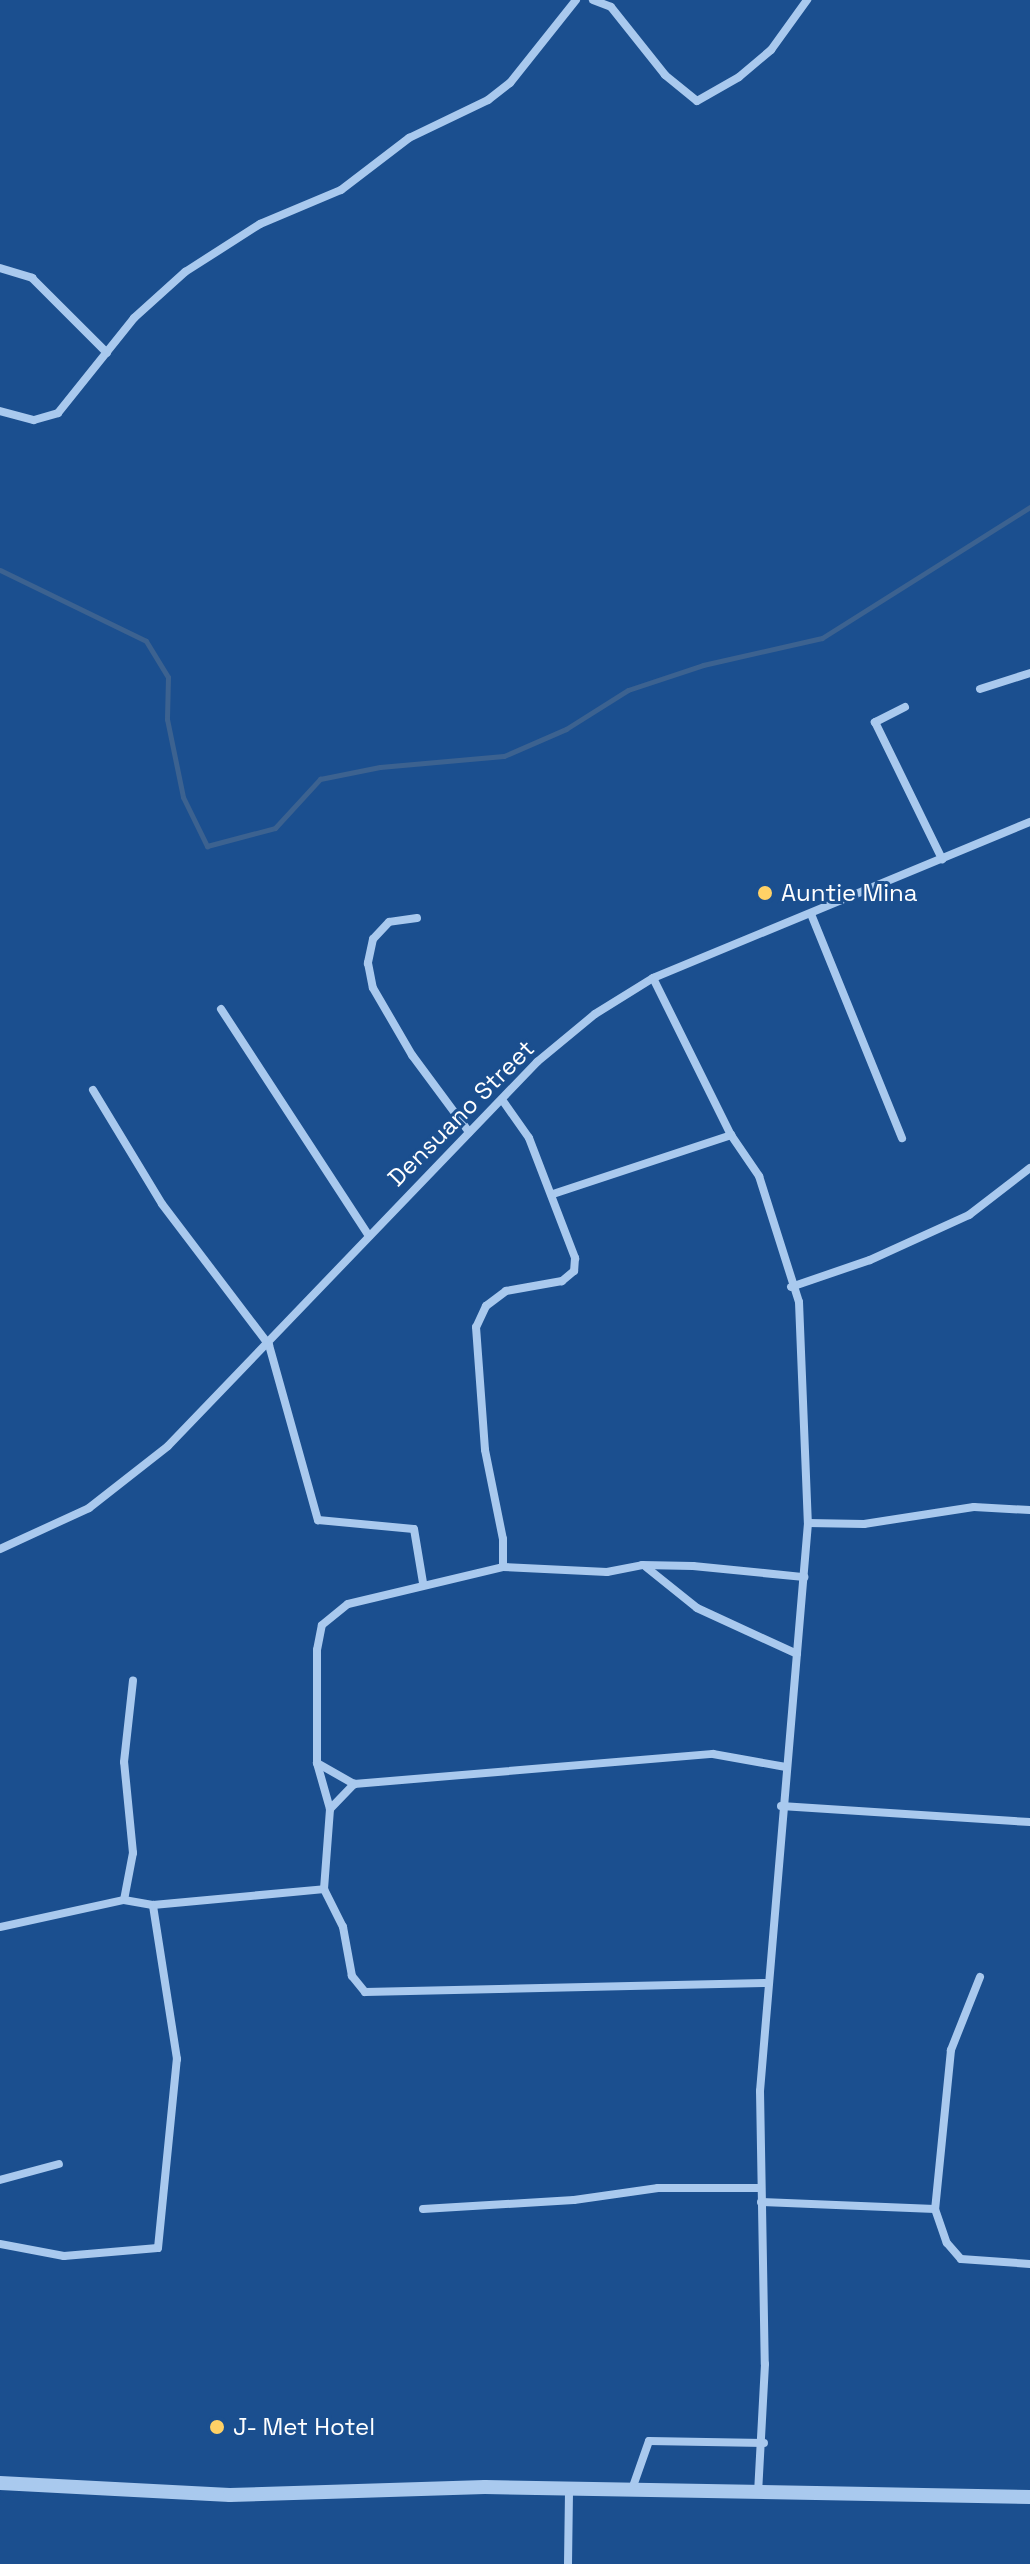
<!DOCTYPE html>
<html>
<head>
<meta charset="utf-8">
<style>
  body { margin:0 }
  #map { position:relative; width:1030px; height:2564px; overflow:hidden; background:#1b4f8f; font-family:"Space Grotesk",sans-serif }
  div>[style] { position:absolute }
  .stream>* { height:5px; margin:-2.5px; padding:0 2.5px; transform-origin:2.5px; border-radius:2.5px; background:#3c6290 }
  .minor>* { height:8px; margin:-4px; padding:0 4px; transform-origin:4px; border-radius:4px; background:#a9c9ee }
  .tertiary>* { height:14px; margin:-7px; padding:0 7px; transform-origin:7px; border-radius:7px; background:#a9c9ee }
  .dots>* { width:22px; height:22px; translate:-50% -50%; box-sizing:border-box; border:4px solid #1b4f8f; border-radius:50% }
  span { translate:-50% -50%; white-space:nowrap; text-align:center; line-height:1.15; -webkit-text-stroke:6px #1b4f8f; paint-order:stroke }
  .poi-label { font-size:24px; color:#fff }
  .left { translate:0 -50%; text-align:left }
  .street-label { font-size:24px; color:#fff }
</style>
</head>
<body>
<div id="map">
  <div class="stream">
    <div style="left:0;top:570px;width:162px;rotate:25.9deg"></div>
    <div style="left:146px;top:641px;width:42px;rotate:58.6deg"></div>
    <div style="left:168px;top:677px;width:42px;rotate:91.4deg"></div>
    <div style="left:167px;top:719px;width:80px;rotate:78.4deg"></div>
    <div style="left:183px;top:797px;width:55px;rotate:63.9deg"></div>
    <div style="left:207px;top:846px;width:70px;rotate:-14.8deg"></div>
    <div style="left:275px;top:828px;width:67px;rotate:-47.4deg"></div>
    <div style="left:320px;top:779px;width:61px;rotate:-11.3deg"></div>
    <div style="left:380px;top:767px;width:124px;rotate:-5.1deg"></div>
    <div style="left:504px;top:756px;width:68px;rotate:-23.5deg"></div>
    <div style="left:566px;top:729px;width:73px;rotate:-32.2deg"></div>
    <div style="left:628px;top:690px;width:79px;rotate:-18.4deg"></div>
    <div style="left:703px;top:665px;width:122px;rotate:-12.8deg"></div>
    <div style="left:822px;top:638px;width:246px;rotate:-32.2deg"></div>
  </div>
  <div class="minor">
    <div style="left:593px;top:0;width:19px;rotate:21deg"></div>
    <div style="left:611px;top:7px;width:87px;rotate:51.5deg"></div>
    <div style="left:665px;top:75px;width:41px;rotate:39.1deg"></div>
    <div style="left:697px;top:101px;width:48px;rotate:-29.7deg"></div>
    <div style="left:739px;top:77px;width:42px;rotate:-40.2deg"></div>
    <div style="left:771px;top:50px;width:62px;rotate:-54.2deg"></div>
    <div style="left:0;top:268px;width:34px;rotate:17deg"></div>
    <div style="left:32px;top:278px;width:106px;rotate:45deg"></div>
    <div style="left:0;top:411px;width:35px;rotate:15deg"></div>
    <div style="left:34px;top:420px;width:25px;rotate:-16deg"></div>
    <div style="left:58px;top:413px;width:122px;rotate:-51.3deg"></div>
    <div style="left:134px;top:318px;width:69px;rotate:-42deg"></div>
    <div style="left:185px;top:272px;width:89px;rotate:-32.6deg"></div>
    <div style="left:260px;top:224px;width:88px;rotate:-22.8deg"></div>
    <div style="left:341px;top:190px;width:86px;rotate:-37.4deg"></div>
    <div style="left:409px;top:138px;width:88px;rotate:-25.7deg"></div>
    <div style="left:488px;top:100px;width:28px;rotate:-38deg"></div>
    <div style="left:510px;top:83px;width:106px;rotate:-51.5deg"></div>
    <div style="left:980px;top:689px;width:52px;rotate:-17.7deg"></div>
    <div style="left:905px;top:707px;width:34px;rotate:153deg"></div>
    <div style="left:875px;top:722px;width:153px;rotate:63.9deg"></div>
    <div style="left:811px;top:914px;width:242px;rotate:67.9deg"></div>
    <div style="left:417px;top:918px;width:28px;rotate:172deg"></div>
    <div style="left:389px;top:922px;width:23px;rotate:133deg"></div>
    <div style="left:373px;top:939px;width:25px;rotate:102deg"></div>
    <div style="left:368px;top:963px;width:25px;rotate:79deg"></div>
    <div style="left:373px;top:988px;width:78px;rotate:59.8deg"></div>
    <div style="left:412px;top:1055px;width:96px;rotate:53.5deg"></div>
    <div style="left:653px;top:978px;width:175px;rotate:63.6deg"></div>
    <div style="left:731px;top:1135px;width:50px;rotate:55.7deg"></div>
    <div style="left:759px;top:1176px;width:132px;rotate:72.4deg"></div>
    <div style="left:799px;top:1302px;width:221px;rotate:87.7deg"></div>
    <div style="left:808px;top:1523px;width:570px;rotate:94.83deg"></div>
    <div style="left:760px;top:2091px;width:273px;rotate:89deg"></div>
    <div style="left:765px;top:2364px;width:129px;rotate:93.1deg"></div>
    <div style="left:221px;top:1009px;width:271px;rotate:56.9deg"></div>
    <div style="left:93px;top:1090px;width:133px;rotate:58.8deg"></div>
    <div style="left:162px;top:1204px;width:177px;rotate:52.8deg"></div>
    <div style="left:269px;top:1345px;width:182px;rotate:74.4deg"></div>
    <div style="left:318px;top:1520px;width:96px;rotate:5.4deg"></div>
    <div style="left:414px;top:1529px;width:55px;rotate:80.5deg"></div>
    <div style="left:503px;top:1101px;width:45px;rotate:54.9deg"></div>
    <div style="left:529px;top:1138px;width:129px;rotate:69deg"></div>
    <div style="left:575px;top:1258px;width:13px;rotate:94deg"></div>
    <div style="left:574px;top:1271px;width:16px;rotate:140deg"></div>
    <div style="left:562px;top:1281px;width:57px;rotate:169.9deg"></div>
    <div style="left:506px;top:1291px;width:25px;rotate:143deg"></div>
    <div style="left:486px;top:1306px;width:23px;rotate:115deg"></div>
    <div style="left:476px;top:1327px;width:123px;rotate:85.8deg"></div>
    <div style="left:485px;top:1450px;width:91px;rotate:78.6deg"></div>
    <div style="left:503px;top:1539px;width:28px;rotate:90deg"></div>
    <div style="left:553px;top:1194px;width:188px;rotate:-18.3deg"></div>
    <div style="left:791px;top:1287px;width:83px;rotate:-18.9deg"></div>
    <div style="left:870px;top:1260px;width:109px;rotate:-24.4deg"></div>
    <div style="left:969px;top:1215px;width:77px;rotate:-37.6deg"></div>
    <div style="left:808px;top:1523px;width:56px;rotate:1deg"></div>
    <div style="left:864px;top:1524px;width:111px;rotate:-8.8deg"></div>
    <div style="left:974px;top:1507px;width:56px;rotate:3.1deg"></div>
    <div style="left:0;top:1549px;width:98px;rotate:-24.7deg"></div>
    <div style="left:89px;top:1508px;width:100px;rotate:-38.1deg"></div>
    <div style="left:168px;top:1446px;width:533px;rotate:-46.14deg"></div>
    <div style="left:537px;top:1062px;width:75px;rotate:-39.6deg"></div>
    <div style="left:595px;top:1014px;width:68px;rotate:-31.8deg"></div>
    <div style="left:653px;top:978px;width:408px;rotate:-22.5deg"></div>
    <div style="left:646px;top:1567px;width:65px;rotate:38.8deg"></div>
    <div style="left:697px;top:1608px;width:110px;rotate:24.7deg"></div>
    <div style="left:317px;top:1763px;width:43px;rotate:29.6deg"></div>
    <div style="left:354px;top:1784px;width:360px;rotate:-4.8deg"></div>
    <div style="left:713px;top:1754px;width:74px;rotate:10.1deg"></div>
    <div style="left:781px;top:1806px;width:250px;rotate:3.7deg"></div>
    <div style="left:330px;top:1809px;width:35px;rotate:-46deg"></div>
    <div style="left:124px;top:1900px;width:48px;rotate:-79.2deg"></div>
    <div style="left:133px;top:1853px;width:91px;rotate:-95.6deg"></div>
    <div style="left:124px;top:1762px;width:82px;rotate:-83.7deg"></div>
    <div style="left:0;top:1927px;width:127px;rotate:-12.3deg"></div>
    <div style="left:124px;top:1900px;width:29px;rotate:10deg"></div>
    <div style="left:153px;top:1905px;width:172px;rotate:-5.3deg"></div>
    <div style="left:980px;top:1977px;width:79px;rotate:111.7deg"></div>
    <div style="left:951px;top:2050px;width:160px;rotate:95.7deg"></div>
    <div style="left:935px;top:2209px;width:36px;rotate:71deg"></div>
    <div style="left:947px;top:2243px;width:21px;rotate:49deg"></div>
    <div style="left:961px;top:2259px;width:69px;rotate:4.1deg"></div>
    <div style="left:765px;top:1983px;width:400px;rotate:178.7deg"></div>
    <div style="left:365px;top:1992px;width:21px;rotate:-129deg"></div>
    <div style="left:352px;top:1976px;width:50px;rotate:-100.4deg"></div>
    <div style="left:343px;top:1927px;width:42px;rotate:-116.6deg"></div>
    <div style="left:324px;top:1889px;width:80px;rotate:-85.7deg"></div>
    <div style="left:330px;top:1809px;width:48px;rotate:-105.8deg"></div>
    <div style="left:317px;top:1763px;width:113px;rotate:-90deg"></div>
    <div style="left:317px;top:1650px;width:25px;rotate:-79deg"></div>
    <div style="left:322px;top:1625px;width:33px;rotate:-39deg"></div>
    <div style="left:348px;top:1604px;width:159px;rotate:-13.4deg"></div>
    <div style="left:503px;top:1567px;width:104px;rotate:2.8deg"></div>
    <div style="left:607px;top:1572px;width:36px;rotate:-11deg"></div>
    <div style="left:642px;top:1565px;width:51px;rotate:1.1deg"></div>
    <div style="left:693px;top:1566px;width:112px;rotate:5.7deg"></div>
    <div style="left:0;top:2180px;width:61px;rotate:-15.2deg"></div>
    <div style="left:761px;top:2202px;width:174px;rotate:2.3deg"></div>
    <div style="left:423px;top:2209px;width:151px;rotate:-3.4deg"></div>
    <div style="left:574px;top:2200px;width:85px;rotate:-8.1deg"></div>
    <div style="left:658px;top:2188px;width:102px"></div>
    <div style="left:0;top:2244px;width:65px;rotate:10.6deg"></div>
    <div style="left:64px;top:2256px;width:94px;rotate:-4.9deg"></div>
    <div style="left:158px;top:2248px;width:190px;rotate:-84.3deg"></div>
    <div style="left:177px;top:2059px;width:156px;rotate:-98.9deg"></div>
    <div style="left:631px;top:2492px;width:54px;rotate:-70.6deg"></div>
    <div style="left:649px;top:2441px;width:115px;rotate:1deg"></div>
    <div style="left:568px;top:2564px;width:76px;rotate:-89.2deg"></div>
  </div>
  <div class="tertiary">
    <div style="left:0;top:2483px;width:230px;rotate:3deg"></div>
    <div style="left:230px;top:2495px;width:255px;rotate:-1.8deg"></div>
    <div style="left:485px;top:2487px;width:545px;rotate:1.05deg"></div>
  </div>
  <div class="dots">
    <div style="left:765px;top:893px;background:#ffd166"></div>
    <div style="left:217px;top:2427px;background:#ffd166"></div>
  </div>
  <div class="poi-label">
    <span class="left" style="left:781px;top:893px">Auntie Mina</span>
    <span class="left" style="left:233px;top:2427px">J- Met Hotel</span>
  </div>
  <div class="street-label">
    <span style="left:461px;top:1113px;rotate:-45deg">Densuano Street</span>
  </div>
</div>
</body>
</html>
